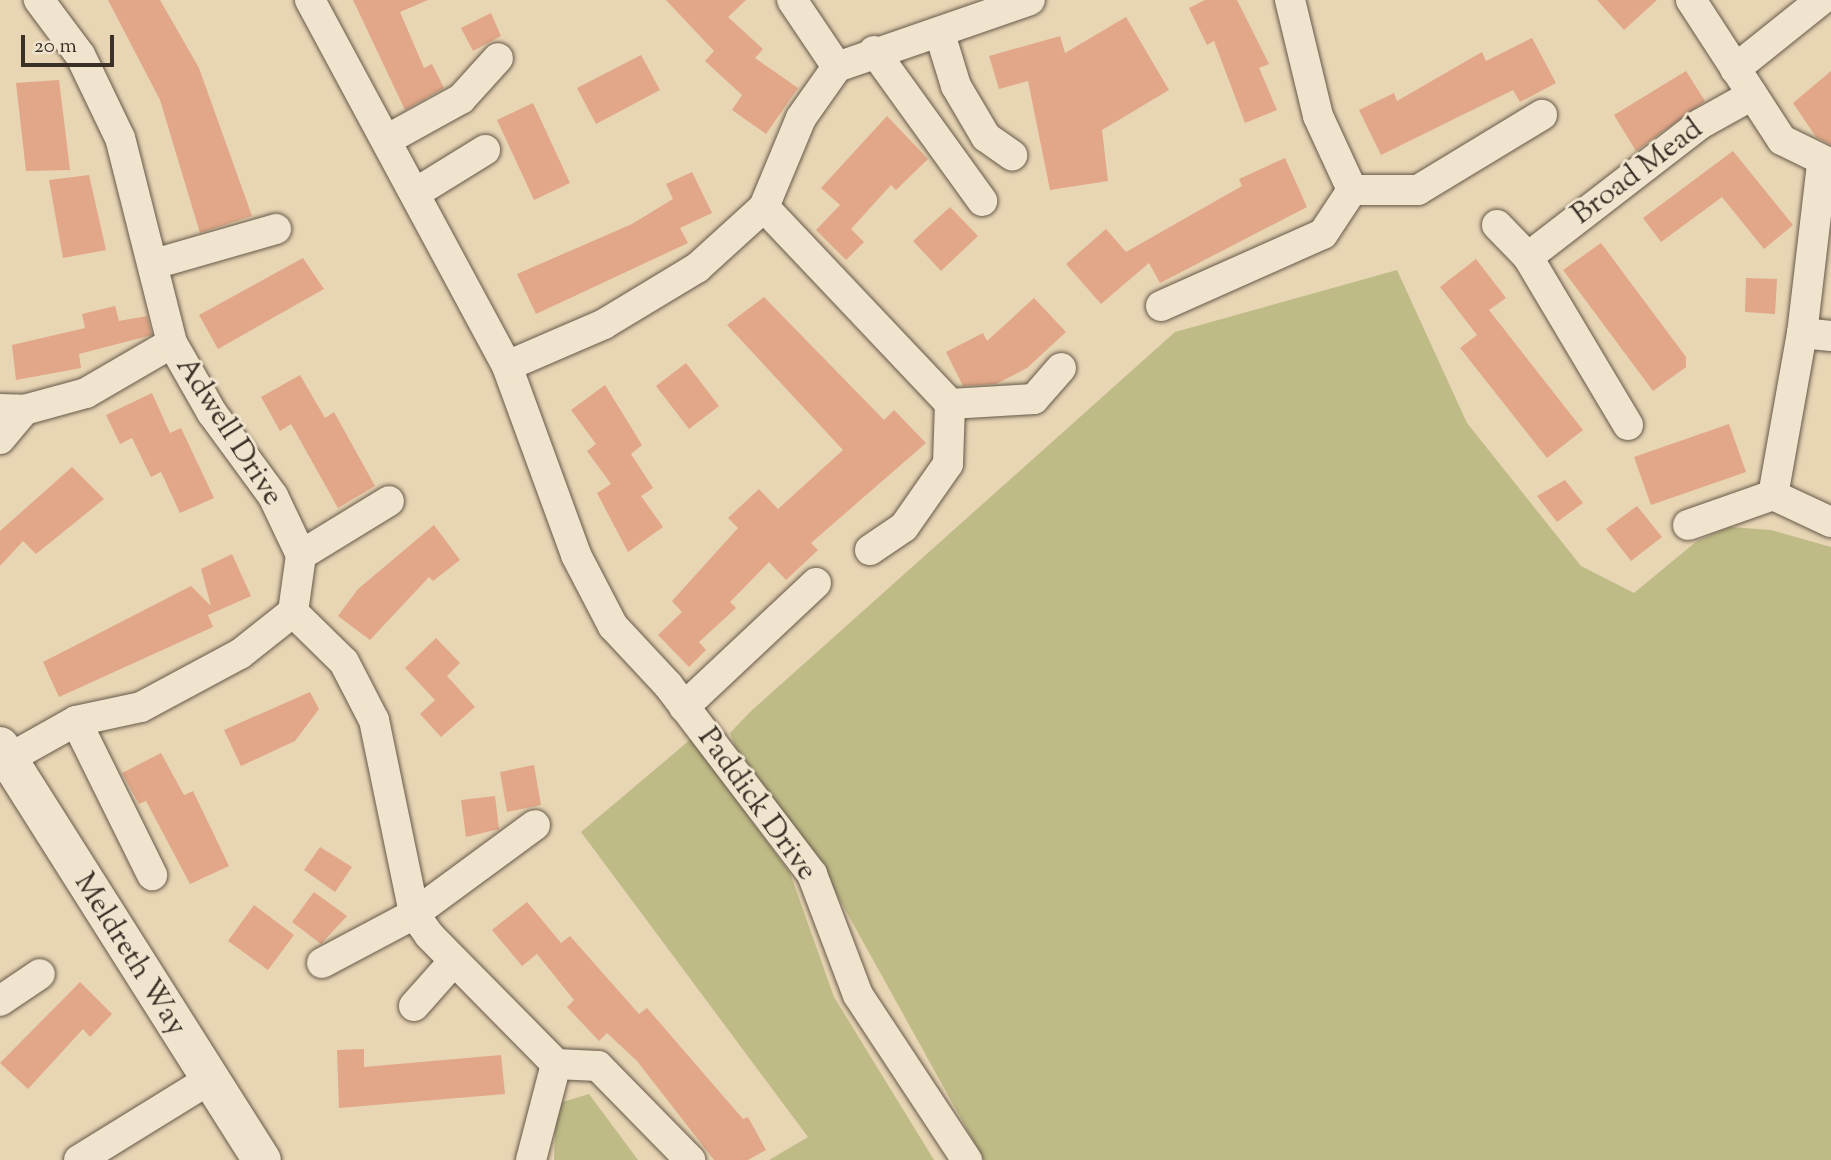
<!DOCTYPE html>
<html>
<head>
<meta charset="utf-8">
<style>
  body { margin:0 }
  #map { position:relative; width:1831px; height:1160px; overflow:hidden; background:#e8d5b4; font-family:"Sorts Mill Goudy",serif }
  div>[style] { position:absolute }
  .green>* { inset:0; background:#bebb87 }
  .building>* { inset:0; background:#e1a788 }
  .roads { filter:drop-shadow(0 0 2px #66594a) drop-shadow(0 0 2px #66594a) }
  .street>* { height:30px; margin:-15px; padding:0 15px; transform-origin:15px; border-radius:15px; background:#f0e4ce }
  .secondary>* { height:38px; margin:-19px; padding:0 19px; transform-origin:19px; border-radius:19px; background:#f0e4ce }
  span { translate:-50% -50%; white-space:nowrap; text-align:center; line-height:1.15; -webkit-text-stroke:6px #f0e4ce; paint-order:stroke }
  .street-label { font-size:30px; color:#3a3027 }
  .scale { position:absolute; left:21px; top:35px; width:93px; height:32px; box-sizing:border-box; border:4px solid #3a3027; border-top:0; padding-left:9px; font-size:21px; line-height:24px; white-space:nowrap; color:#3a3027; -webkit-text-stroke:5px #f0e4ce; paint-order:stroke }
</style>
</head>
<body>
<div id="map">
  <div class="green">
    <div style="clip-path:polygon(1397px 270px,1467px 423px,1581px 566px,1634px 593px,1697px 541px,1730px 527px,1771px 530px,1831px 547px,1831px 1160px,984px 1160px,821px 866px,735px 746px,730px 733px,750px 712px,1175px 332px)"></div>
    <div style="clip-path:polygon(691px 739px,790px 873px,834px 997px,934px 1160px,769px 1160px,808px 1137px,581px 832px)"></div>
    <div style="clip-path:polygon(589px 1094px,638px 1160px,554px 1160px,556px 1104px)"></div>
  </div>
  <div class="building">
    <div style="clip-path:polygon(108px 0,160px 0,199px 68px,252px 216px,200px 233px,160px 100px)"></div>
    <div style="clip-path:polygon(353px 0,428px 0,400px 12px,424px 68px,432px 64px,444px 88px,405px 110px)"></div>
    <div style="clip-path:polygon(666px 0,746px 0,728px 17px,763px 49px,755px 58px,798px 88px,766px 134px,732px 110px,742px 95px,705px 61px,714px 51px)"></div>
    <div style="clip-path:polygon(1205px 0,1237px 0,1269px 64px,1259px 68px,1277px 110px,1245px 123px,1214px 41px,1207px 45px,1189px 8px)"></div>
    <div style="clip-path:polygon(1597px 0,1657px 0,1624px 30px)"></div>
    <div style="clip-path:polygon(491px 13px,501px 36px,473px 51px,461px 28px)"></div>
    <div style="clip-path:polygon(1126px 17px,1169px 90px,1102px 130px,1108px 181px,1050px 190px,1028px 81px,999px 89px,989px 56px,1060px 36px,1065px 53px)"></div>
    <div style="clip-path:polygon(1532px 38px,1556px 83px,1520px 102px,1513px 90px,1381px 155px,1359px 110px,1394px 93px,1397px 101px,1482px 52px,1486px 61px)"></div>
    <div style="clip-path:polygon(641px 55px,660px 90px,596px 124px,577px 88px)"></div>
    <div style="clip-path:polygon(1686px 71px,1705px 101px,1636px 151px,1614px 115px)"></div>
    <div style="clip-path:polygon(1831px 71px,1831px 145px,1816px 137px,1793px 103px)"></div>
    <div style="clip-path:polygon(59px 80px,70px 170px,26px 171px,16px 83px)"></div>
    <div style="clip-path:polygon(533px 103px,570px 183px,534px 200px,497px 120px)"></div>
    <div style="clip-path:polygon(887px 116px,928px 159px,896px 190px,891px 185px,851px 229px,864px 242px,846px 260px,816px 230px,840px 205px,821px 188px)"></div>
    <div style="clip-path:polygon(1733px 151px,1793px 225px,1764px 249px,1722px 197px,1661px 242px,1643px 218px)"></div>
    <div style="clip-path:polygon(1285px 158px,1307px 207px,1160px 283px,1149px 263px,1101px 304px,1066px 264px,1106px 229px,1126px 252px,1242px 186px,1239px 179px)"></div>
    <div style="clip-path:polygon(692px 172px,712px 213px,680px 228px,688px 243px,536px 314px,517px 274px,632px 224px,673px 199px,666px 184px)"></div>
    <div style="clip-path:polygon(89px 175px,106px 250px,63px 258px,49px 180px)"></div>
    <div style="clip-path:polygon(950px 207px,978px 236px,941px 271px,913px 241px)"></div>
    <div style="clip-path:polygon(1601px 243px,1686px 357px,1686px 367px,1653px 391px,1563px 270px)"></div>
    <div style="clip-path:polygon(303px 258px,324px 289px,218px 349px,199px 315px)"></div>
    <div style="clip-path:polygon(1476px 259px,1506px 298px,1489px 310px,1583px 430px,1547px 458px,1460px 348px,1477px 335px,1440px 287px)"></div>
    <div style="clip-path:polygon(1746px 278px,1777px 279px,1775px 314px,1745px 312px)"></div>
    <div style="clip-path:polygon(764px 297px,884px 420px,894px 410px,926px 443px,811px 543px,818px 550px,786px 580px,769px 562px,730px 602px,736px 608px,699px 642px,706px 650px,689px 667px,658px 635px,682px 612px,672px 601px,738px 528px,728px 518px,759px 489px,778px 509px,843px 450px,727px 325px)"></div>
    <div style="clip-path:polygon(1034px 298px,1066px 332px,1027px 368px,996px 384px,963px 386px,946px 352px,983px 333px,987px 341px)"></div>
    <div style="clip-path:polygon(115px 306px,119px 321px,147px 316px,152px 335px,79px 354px,81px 368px,16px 380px,12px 345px,85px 328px,82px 314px)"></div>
    <div style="clip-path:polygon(686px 363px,719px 406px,689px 429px,656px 386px)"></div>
    <div style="clip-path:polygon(300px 375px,325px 418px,334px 412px,375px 486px,338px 508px,291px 424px,280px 431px,261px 397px)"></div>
    <div style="clip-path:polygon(605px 385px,642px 445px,631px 454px,653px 488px,641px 496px,663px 527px,628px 552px,597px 493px,611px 484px,587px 451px,596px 444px,571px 410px)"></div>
    <div style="clip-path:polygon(152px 393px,170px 433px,181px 428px,214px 498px,180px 513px,161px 472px,151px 477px,132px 438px,120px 444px,106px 415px)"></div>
    <div style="clip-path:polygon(1729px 424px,1746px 472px,1651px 505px,1634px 457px)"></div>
    <div style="clip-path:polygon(72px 467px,104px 499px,36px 554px,23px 541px,0 566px,0 531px)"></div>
    <div style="clip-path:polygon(1565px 480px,1583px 503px,1557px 522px,1537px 496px)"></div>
    <div style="clip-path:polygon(1637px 506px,1662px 537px,1631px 561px,1606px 529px)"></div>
    <div style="clip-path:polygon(434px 525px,460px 560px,433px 581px,429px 577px,370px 640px,338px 616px,358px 589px)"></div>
    <div style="clip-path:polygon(232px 554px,251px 596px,208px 615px,213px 627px,59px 697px,43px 662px,191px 586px,211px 606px,201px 569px)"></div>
    <div style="clip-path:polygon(436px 638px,460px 663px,447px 676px,475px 707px,441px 737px,420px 714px,435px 700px,405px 668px)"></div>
    <div style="clip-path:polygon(310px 692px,319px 709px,295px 741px,241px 766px,224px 730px)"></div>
    <div style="clip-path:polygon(161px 753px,184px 795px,193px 791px,229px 866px,190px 884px,146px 801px,139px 804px,122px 773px)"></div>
    <div style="clip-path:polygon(534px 765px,541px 805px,507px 812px,500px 772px)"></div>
    <div style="clip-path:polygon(495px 796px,499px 829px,466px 837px,461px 800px)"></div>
    <div style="clip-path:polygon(320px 847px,352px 867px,335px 892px,304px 870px)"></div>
    <div style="clip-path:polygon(314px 892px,347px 916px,321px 944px,292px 922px)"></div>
    <div style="clip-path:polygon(527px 902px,561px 943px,570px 936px,639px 1014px,647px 1008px,743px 1119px,748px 1117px,766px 1150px,748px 1160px,714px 1160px,637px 1061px,607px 1033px,599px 1041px,567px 1007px,574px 1000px,537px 954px,522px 966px,492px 930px)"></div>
    <div style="clip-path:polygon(254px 905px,294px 935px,268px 970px,228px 941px)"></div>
    <div style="clip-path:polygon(80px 982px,112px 1014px,90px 1037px,83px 1029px,28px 1089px,0 1063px)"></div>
    <div style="clip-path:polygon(364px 1049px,364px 1067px,501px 1055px,505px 1094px,339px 1108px,337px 1050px)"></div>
  </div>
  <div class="roads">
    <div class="street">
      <div style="left:310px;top:0;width:416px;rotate:61.7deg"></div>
      <div style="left:507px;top:366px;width:201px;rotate:69.9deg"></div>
      <div style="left:576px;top:555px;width:80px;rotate:62.5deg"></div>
      <div style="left:613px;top:626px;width:81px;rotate:47deg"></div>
      <div style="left:668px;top:685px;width:238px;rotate:52.7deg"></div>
      <div style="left:812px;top:874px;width:129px;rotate:69.2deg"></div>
      <div style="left:858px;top:995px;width:198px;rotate:56.6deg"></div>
      <div style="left:792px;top:0;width:81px;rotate:56.1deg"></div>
      <div style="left:1290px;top:0;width:119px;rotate:76.4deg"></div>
      <div style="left:1318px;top:116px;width:81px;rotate:65.3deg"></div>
      <div style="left:1352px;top:190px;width:66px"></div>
      <div style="left:1418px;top:190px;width:145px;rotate:-31.2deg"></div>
      <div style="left:1691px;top:0;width:167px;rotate:57deg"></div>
      <div style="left:1782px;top:140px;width:55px;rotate:26.1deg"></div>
      <div style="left:940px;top:34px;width:54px;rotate:72.9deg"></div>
      <div style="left:956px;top:86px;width:59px;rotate:59.5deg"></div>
      <div style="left:986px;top:137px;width:32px;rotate:35deg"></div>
      <div style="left:874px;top:51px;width:185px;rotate:54.2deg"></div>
      <div style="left:1735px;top:69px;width:110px;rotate:-38.7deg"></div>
      <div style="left:390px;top:138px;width:81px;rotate:-28.8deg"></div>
      <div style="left:461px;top:99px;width:55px;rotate:-47.9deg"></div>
      <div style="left:1822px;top:164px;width:170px;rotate:96.7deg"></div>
      <div style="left:1802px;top:333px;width:165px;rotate:100.1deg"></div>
      <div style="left:1773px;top:495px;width:64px;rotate:25deg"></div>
      <div style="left:417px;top:192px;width:80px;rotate:-31.7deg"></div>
      <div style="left:764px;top:207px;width:271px;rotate:46.6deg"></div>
      <div style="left:950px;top:404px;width:84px;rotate:-3.4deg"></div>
      <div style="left:1034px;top:399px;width:41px;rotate:-48.9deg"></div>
      <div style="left:1497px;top:225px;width:45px;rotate:45.9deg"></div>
      <div style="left:154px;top:264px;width:127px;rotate:-16deg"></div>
      <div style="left:1161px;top:306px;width:177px;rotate:-24deg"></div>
      <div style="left:1323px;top:234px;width:53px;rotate:-56.6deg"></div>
      <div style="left:1802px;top:333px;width:29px;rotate:6deg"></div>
      <div style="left:507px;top:366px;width:106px;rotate:-23.4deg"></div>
      <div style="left:604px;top:324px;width:109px;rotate:-31.1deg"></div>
      <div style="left:697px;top:268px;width:91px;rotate:-42.3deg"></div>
      <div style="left:764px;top:207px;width:96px;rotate:-67.4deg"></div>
      <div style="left:801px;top:118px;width:62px;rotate:-54.8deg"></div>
      <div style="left:837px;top:67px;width:204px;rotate:-19.1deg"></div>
      <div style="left:0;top:409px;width:24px;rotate:2deg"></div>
      <div style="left:24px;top:410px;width:64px;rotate:-15.3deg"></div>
      <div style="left:86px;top:393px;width:99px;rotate:-30.2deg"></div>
      <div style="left:1628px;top:425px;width:196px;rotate:-120.8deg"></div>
      <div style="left:1528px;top:257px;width:217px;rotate:-37.7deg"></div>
      <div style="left:1700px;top:124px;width:60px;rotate:-29.1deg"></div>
      <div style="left:0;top:439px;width:38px;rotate:-50deg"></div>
      <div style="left:1688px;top:525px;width:90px;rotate:-19.4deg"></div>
      <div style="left:870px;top:550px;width:41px;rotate:-34.1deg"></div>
      <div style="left:904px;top:527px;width:77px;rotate:-55.1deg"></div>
      <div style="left:948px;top:464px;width:60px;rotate:-88.1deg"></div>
      <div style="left:301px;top:555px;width:103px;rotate:-31.5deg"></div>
      <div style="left:293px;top:612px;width:71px;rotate:44.4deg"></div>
      <div style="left:344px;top:662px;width:65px;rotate:62.7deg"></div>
      <div style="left:374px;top:720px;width:198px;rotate:78.3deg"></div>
      <div style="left:414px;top:914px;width:26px;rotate:54deg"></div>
      <div style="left:429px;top:935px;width:181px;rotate:45.4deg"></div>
      <div style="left:556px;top:1064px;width:42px;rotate:2.7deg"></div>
      <div style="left:598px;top:1066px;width:132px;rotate:45.6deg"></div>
      <div style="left:684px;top:707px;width:181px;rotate:-43.2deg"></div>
      <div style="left:76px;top:721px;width:172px;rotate:63.7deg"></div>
      <div style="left:8px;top:759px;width:78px;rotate:-29.2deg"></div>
      <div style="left:76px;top:721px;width:66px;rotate:-12.2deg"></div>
      <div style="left:141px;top:707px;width:112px;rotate:-28.2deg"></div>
      <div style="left:240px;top:654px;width:68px;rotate:-38.4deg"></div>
      <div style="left:293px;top:612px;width:58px;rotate:-82deg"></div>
      <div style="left:301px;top:555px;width:65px;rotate:-115.4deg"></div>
      <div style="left:273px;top:496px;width:103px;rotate:-126.3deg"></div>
      <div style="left:212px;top:413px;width:81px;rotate:-119.7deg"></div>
      <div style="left:172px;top:343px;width:211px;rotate:-104.2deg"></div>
      <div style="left:120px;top:138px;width:92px;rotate:-115.7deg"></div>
      <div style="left:80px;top:55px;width:69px;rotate:-126.7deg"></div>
      <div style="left:322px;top:963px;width:104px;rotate:-28deg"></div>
      <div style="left:414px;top:914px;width:150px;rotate:-36.3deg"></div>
      <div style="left:0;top:1001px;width:48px;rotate:-34deg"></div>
      <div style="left:414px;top:1006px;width:60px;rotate:-48.4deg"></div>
      <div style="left:79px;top:1160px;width:150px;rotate:-31.7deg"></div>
      <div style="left:531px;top:1160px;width:99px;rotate:-75.4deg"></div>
    </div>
    <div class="secondary">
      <div style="left:0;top:746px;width:490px;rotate:57.7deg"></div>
    </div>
  </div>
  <div class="street-label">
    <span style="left:1638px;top:173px;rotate:-37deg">Broad Mead</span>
    <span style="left:228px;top:432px;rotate:57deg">Adwell Drive</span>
    <span style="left:756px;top:805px;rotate:54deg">Paddick Drive</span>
    <span style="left:129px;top:955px;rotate:58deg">Meldreth Way</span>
  </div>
  <div class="scale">20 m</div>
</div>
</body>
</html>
